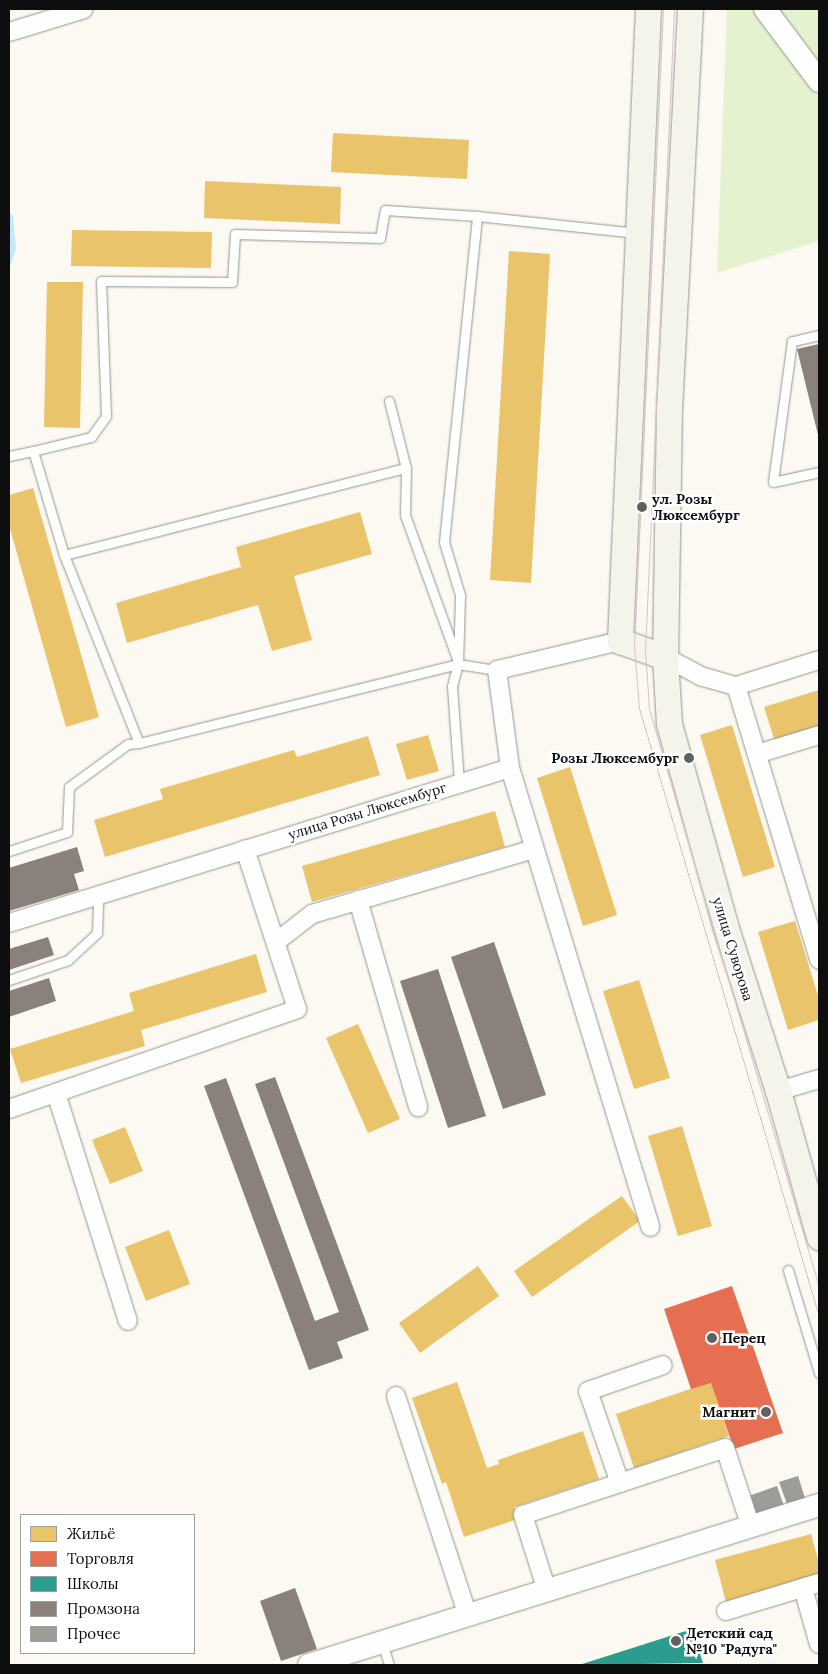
<!DOCTYPE html>
<html>
<head>
<meta charset="utf-8">
<style>
  body { margin:0 }
  #map { position:relative; width:828px; height:1674px; overflow:hidden; background:#fbf9f2; font-family:Lora,serif }
  div>[style] { position:absolute }
  .green>* { inset:0; background:#e4f2d0 }
  .water>* { inset:0; background:#c5e7f8 }
  .homes>* { inset:0; background:#e9c46a }
  .shops>* { inset:0; background:#e76f51 }
  .schools>* { inset:0; background:#2a9d8f }
  .industry>* { inset:0; background:#8a817c }
  .building>* { inset:0; background:#9e9c98 }
  .roads { filter:drop-shadow(0 0 1px #959491) drop-shadow(0 0 1px #959491) }
  .service>* { height:9px; margin:-4.5px; padding:0 4.5px; transform-origin:4.5px; border-radius:4.5px; background:#fefefd }
  .minor>* { height:18px; margin:-9px; padding:0 9px; transform-origin:9px; border-radius:9px; background:#fefefd }
  .tertiary>* { height:22px; margin:-11px; padding:0 11px; transform-origin:11px; border-radius:11px; background:#fefefd }
  .secondary>* { height:25px; margin:-12.5px; padding:0 12.5px; transform-origin:12.5px; border-radius:12.5px; background:#f5f4ea }
  .tram>* { height:1px; margin:-0.5px; padding:0 0.5px; transform-origin:0.5px; border-radius:0.5px; background:#d8c3c4 }
  .dots>* { width:14px; height:14px; translate:-50% -50%; box-sizing:border-box; border:2px solid #fff; border-radius:50% }
  span { translate:-50% -50%; white-space:nowrap; text-align:center; line-height:1.15; -webkit-text-stroke:5px #fff; paint-order:stroke }
  .poi-label { font-size:14px; color:#0e0e0e; font-weight:700 }
  .left { translate:0 -50%; text-align:left }
  .right { translate:-100% -50%; text-align:right }
  .street-label { font-size:14px; color:#0e0e0e }
  .frame { position:absolute; inset:0; border:10px solid #0e0e0e; pointer-events:none }
  .legend { position:absolute; left:20px; top:1514px; width:175px; height:140px; box-sizing:border-box; background:#fff; border:1px solid #9f9f9f; margin:0; padding:6px 9px; list-style:none; font-size:15px; color:#0e0e0e }
  .legend li { display:flex; align-items:center; gap:10px; height:25px }
  .legend b { width:25px; border:1px solid #9f9f9f }
</style>
</head>
<body>
<div id="map">
  <div class="green">
    <div style="clip-path:polygon(727px 9px,819px 9px,819px 241px,717px 273px)"></div>
  </div>
  <div class="water">
    <div style="clip-path:polygon(9px 212px,13px 216px,16px 249px,9px 269px)"></div>
  </div>
  <div class="homes">
    <div style="clip-path:polygon(333px 133px,469px 140px,467px 179px,331px 172px)"></div>
    <div style="clip-path:polygon(205px 181px,341px 187px,340px 224px,204px 218px)"></div>
    <div style="clip-path:polygon(72px 230px,212px 232px,211px 268px,71px 266px)"></div>
    <div style="clip-path:polygon(509px 251px,550px 254px,531px 583px,490px 580px)"></div>
    <div style="clip-path:polygon(47px 282px,83px 282px,80px 428px,44px 427px)"></div>
    <div style="clip-path:polygon(33px 488px,99px 717px,66px 727px,9px 525px,9px 495px)"></div>
    <div style="clip-path:polygon(360px 512px,372px 554px,294px 576px,312px 640px,272px 651px,258px 605px,127px 643px,116px 603px,241px 567px,236px 547px)"></div>
    <div style="clip-path:polygon(819px 690px,819px 728px,775px 742px,764px 707px)"></div>
    <div style="clip-path:polygon(732px 725px,775px 867px,743px 877px,700px 735px)"></div>
    <div style="clip-path:polygon(428px 735px,439px 771px,407px 780px,396px 744px)"></div>
    <div style="clip-path:polygon(368px 736px,380px 775px,105px 857px,94px 820px,163px 799px,160px 789px,294px 750px,297px 757px)"></div>
    <div style="clip-path:polygon(570px 767px,617px 915px,583px 926px,537px 778px)"></div>
    <div style="clip-path:polygon(495px 811px,505px 847px,312px 902px,302px 866px)"></div>
    <div style="clip-path:polygon(795px 921px,819px 999px,819px 1020px,788px 1030px,758px 932px)"></div>
    <div style="clip-path:polygon(256px 954px,267px 992px,141px 1030px,145px 1046px,21px 1083px,10px 1049px,134px 1011px,129px 993px)"></div>
    <div style="clip-path:polygon(639px 980px,670px 1078px,634px 1089px,603px 991px)"></div>
    <div style="clip-path:polygon(358px 1024px,400px 1119px,368px 1133px,326px 1038px)"></div>
    <div style="clip-path:polygon(682px 1126px,712px 1226px,678px 1236px,648px 1136px)"></div>
    <div style="clip-path:polygon(125px 1127px,143px 1171px,110px 1184px,92px 1140px)"></div>
    <div style="clip-path:polygon(622px 1196px,640px 1221px,532px 1297px,514px 1271px)"></div>
    <div style="clip-path:polygon(169px 1230px,190px 1284px,146px 1301px,125px 1247px)"></div>
    <div style="clip-path:polygon(478px 1266px,499px 1296px,420px 1353px,399px 1323px)"></div>
    <div style="clip-path:polygon(457px 1382px,487px 1468px,499px 1464px,498px 1460px,583px 1431px,599px 1479px,514px 1507px,518px 1519px,464px 1537px,446px 1482px,442px 1484px,412px 1398px)"></div>
    <div style="clip-path:polygon(711px 1382px,729px 1436px,634px 1468px,616px 1414px)"></div>
    <div style="clip-path:polygon(811px 1534px,819px 1563px,819px 1578px,726px 1602px,715px 1560px)"></div>
  </div>
  <div class="shops">
    <div style="clip-path:polygon(732px 1286px,783px 1433px,734px 1449px,711px 1383px,691px 1389px,664px 1309px)"></div>
  </div>
  <div class="schools">
    <div style="clip-path:polygon(692px 1629px,703px 1663px,579px 1665px)"></div>
  </div>
  <div class="industry">
    <div style="clip-path:polygon(819px 344px,819px 439px,797px 349px)"></div>
    <div style="clip-path:polygon(77px 847px,84px 871px,74px 874px,79px 890px,9px 911px,9px 868px)"></div>
    <div style="clip-path:polygon(48px 937px,54px 955px,9px 970px,9px 949px)"></div>
    <div style="clip-path:polygon(494px 942px,546px 1095px,503px 1109px,451px 957px)"></div>
    <div style="clip-path:polygon(438px 969px,486px 1116px,448px 1128px,400px 981px)"></div>
    <div style="clip-path:polygon(49px 978px,56px 1001px,9px 1017px,9px 991px)"></div>
    <div style="clip-path:polygon(275px 1077px,369px 1330px,337px 1342px,343px 1358px,309px 1370px,204px 1086px,226px 1078px,315px 1321px,339px 1312px,255px 1084px)"></div>
    <div style="clip-path:polygon(295px 1588px,317px 1649px,281px 1661px,260px 1601px)"></div>
  </div>
  <div class="building">
    <div style="clip-path:polygon(798px 1476px,805px 1498px,787px 1504px,779px 1482px)"></div>
    <div style="clip-path:polygon(777px 1486px,785px 1509px,754px 1520px,746px 1497px)"></div>
  </div>
  <div class="roads">
    <div class="service">
      <div style="left:819px;top:335px;width:28px;rotate:167deg"></div>
      <div style="left:792px;top:341px;width:142px;rotate:97.7deg"></div>
      <div style="left:773px;top:482px;width:47px;rotate:-12.3deg"></div>
      <div style="left:389px;top:401px;width:69px;rotate:75.8deg"></div>
      <div style="left:406px;top:468px;width:47px;rotate:91.2deg"></div>
      <div style="left:405px;top:515px;width:153px;rotate:70.1deg"></div>
      <div style="left:33px;top:451px;width:60px;rotate:-13.6deg"></div>
      <div style="left:91px;top:437px;width:26px;rotate:-54deg"></div>
      <div style="left:106px;top:416px;width:135px;rotate:-92.1deg"></div>
      <div style="left:101px;top:281px;width:131px;rotate:0.4deg"></div>
      <div style="left:232px;top:282px;width:48px;rotate:-86.4deg"></div>
      <div style="left:235px;top:234px;width:145px;rotate:1.6deg"></div>
      <div style="left:380px;top:238px;width:28px;rotate:-80deg"></div>
      <div style="left:385px;top:210px;width:92px;rotate:3.7deg"></div>
      <div style="left:9px;top:456px;width:25px;rotate:-12deg"></div>
      <div style="left:33px;top:451px;width:109px;rotate:73.4deg"></div>
      <div style="left:64px;top:555px;width:202px;rotate:68.3deg"></div>
      <div style="left:139px;top:743px;width:329px;rotate:-13.9deg"></div>
      <div style="left:458px;top:664px;width:39px;rotate:9deg"></div>
      <div style="left:64px;top:555px;width:353px;rotate:-14.3deg"></div>
      <div style="left:459px;top:782px;width:96px;rotate:-94.2deg"></div>
      <div style="left:452px;top:686px;width:23px;rotate:-75deg"></div>
      <div style="left:458px;top:664px;width:69px;rotate:-88.3deg"></div>
      <div style="left:460px;top:595px;width:55px;rotate:-106.8deg"></div>
      <div style="left:444px;top:542px;width:328px;rotate:-84.2deg"></div>
      <div style="left:477px;top:216px;width:161px;rotate:6.1deg"></div>
      <div style="left:9px;top:851px;width:61px;rotate:-18.1deg"></div>
      <div style="left:67px;top:832px;width:45px;rotate:-87.5deg"></div>
      <div style="left:69px;top:787px;width:73px;rotate:-36.1deg"></div>
      <div style="left:128px;top:744px;width:11px;rotate:-5deg"></div>
      <div style="left:9px;top:980px;width:62px;rotate:-18.7deg"></div>
      <div style="left:68px;top:960px;width:40px;rotate:-43deg"></div>
      <div style="left:97px;top:933px;width:38px;rotate:-88deg"></div>
      <div style="left:788px;top:1270px;width:108px;rotate:73.2deg"></div>
      <div style="left:382px;top:1642px;width:24px;rotate:73deg"></div>
    </div>
    <div class="minor">
      <div style="left:9px;top:32px;width:78px;rotate:-17deg"></div>
      <div style="left:620px;top:641px;width:126px;rotate:166.7deg"></div>
      <div style="left:497px;top:670px;width:99px;rotate:82.4deg"></div>
      <div style="left:510px;top:768px;width:480px;rotate:73deg"></div>
      <div style="left:665px;top:657px;width:40px;rotate:28deg"></div>
      <div style="left:700px;top:676px;width:37px;rotate:16deg"></div>
      <div style="left:736px;top:686px;width:87px;rotate:-17.4deg"></div>
      <div style="left:736px;top:686px;width:286px;rotate:73.1deg"></div>
      <div style="left:757px;top:754px;width:65px;rotate:-17deg"></div>
      <div style="left:358px;top:900px;width:216px;rotate:73.8deg"></div>
      <div style="left:9px;top:923px;width:524px;rotate:-17.19deg"></div>
      <div style="left:276px;top:942px;width:46px;rotate:-37.9deg"></div>
      <div style="left:312px;top:914px;width:231px;rotate:-16.3deg"></div>
      <div style="left:778px;top:1091px;width:43px;rotate:-16.3deg"></div>
      <div style="left:56px;top:1093px;width:239px;rotate:72.5deg"></div>
      <div style="left:9px;top:1109px;width:305px;rotate:-19.1deg"></div>
      <div style="left:297px;top:1009px;width:168px;rotate:-108deg"></div>
      <div style="left:396px;top:1396px;width:231px;rotate:71.9deg"></div>
      <div style="left:620px;top:1483px;width:97px;rotate:-109.2deg"></div>
      <div style="left:588px;top:1391px;width:79px;rotate:-19.1deg"></div>
      <div style="left:803px;top:1588px;width:58px;rotate:74.1deg"></div>
      <div style="left:547px;top:1591px;width:80px;rotate:-107.5deg"></div>
      <div style="left:523px;top:1515px;width:213px;rotate:-18.3deg"></div>
      <div style="left:725px;top:1448px;width:83px;rotate:71.8deg"></div>
      <div style="left:726px;top:1611px;width:97px;rotate:-16.8deg"></div>
    </div>
    <div class="tertiary">
      <div style="left:765px;top:9px;width:90px;rotate:53.1deg"></div>
      <div style="left:309px;top:1665px;width:535px;rotate:-17.42deg"></div>
    </div>
    <div class="secondary">
      <div style="left:648px;top:9px;width:633px;rotate:92.54deg"></div>
      <div style="left:620px;top:641px;width:48px;rotate:19.6deg"></div>
      <div style="left:690px;top:9px;width:400px;rotate:93deg"></div>
      <div style="left:669px;top:408px;width:249px;rotate:90.9deg"></div>
      <div style="left:665px;top:657px;width:67px;rotate:86.6deg"></div>
      <div style="left:669px;top:724px;width:209px;rotate:74.4deg"></div>
      <div style="left:725px;top:925px;width:174px;rotate:72.3deg"></div>
      <div style="left:778px;top:1091px;width:152px;rotate:74.3deg"></div>
    </div>
  </div>
  <div class="tram">
    <div style="left:663px;top:9px;width:639px;rotate:92.6deg"></div>
    <div style="left:634px;top:647px;width:61px;rotate:85.3deg"></div>
    <div style="left:639px;top:708px;width:635px;rotate:73.53deg"></div>
    <div style="left:674px;top:9px;width:642px;rotate:92.59deg"></div>
    <div style="left:645px;top:650px;width:59px;rotate:86.1deg"></div>
    <div style="left:649px;top:709px;width:602px;rotate:73.61deg"></div>
  </div>
  <div class="dots">
    <div style="left:642px;top:507px;background:#61605e"></div>
    <div style="left:689px;top:758px;background:#61605e"></div>
    <div style="left:712px;top:1338px;background:#61605e"></div>
    <div style="left:766px;top:1412px;background:#61605e"></div>
    <div style="left:676px;top:1641px;background:#61605e"></div>
  </div>
  <div class="poi-label">
    <span class="left" style="left:652px;top:507px">ул. Розы<br>Люксембург</span>
    <span class="right" style="left:679px;top:758px">Розы Люксембург</span>
    <span class="left" style="left:722px;top:1338px">Перец</span>
    <span class="right" style="left:756px;top:1412px">Магнит</span>
    <span class="left" style="left:686px;top:1641px">Детский сад<br>№10 "Радуга"</span>
  </div>
  <div class="street-label">
    <span style="left:367px;top:811px;rotate:-17deg">улица Розы Люксембург</span>
    <span style="left:733px;top:949px;rotate:73deg">улица Суворова</span>
  </div>
  <div class="frame"></div>
  <ul class="legend">
  <li><b style="height:14px;background:#e9c46a"></b>Жильё</li>
  <li><b style="height:14px;background:#e76f51"></b>Торговля</li>
  <li><b style="height:14px;background:#2a9d8f"></b>Школы</li>
  <li><b style="height:14px;background:#8a817c"></b>Промзона</li>
  <li><b style="height:14px;background:#9e9c98"></b>Прочее</li>
  </ul>
</div>
</body>
</html>
